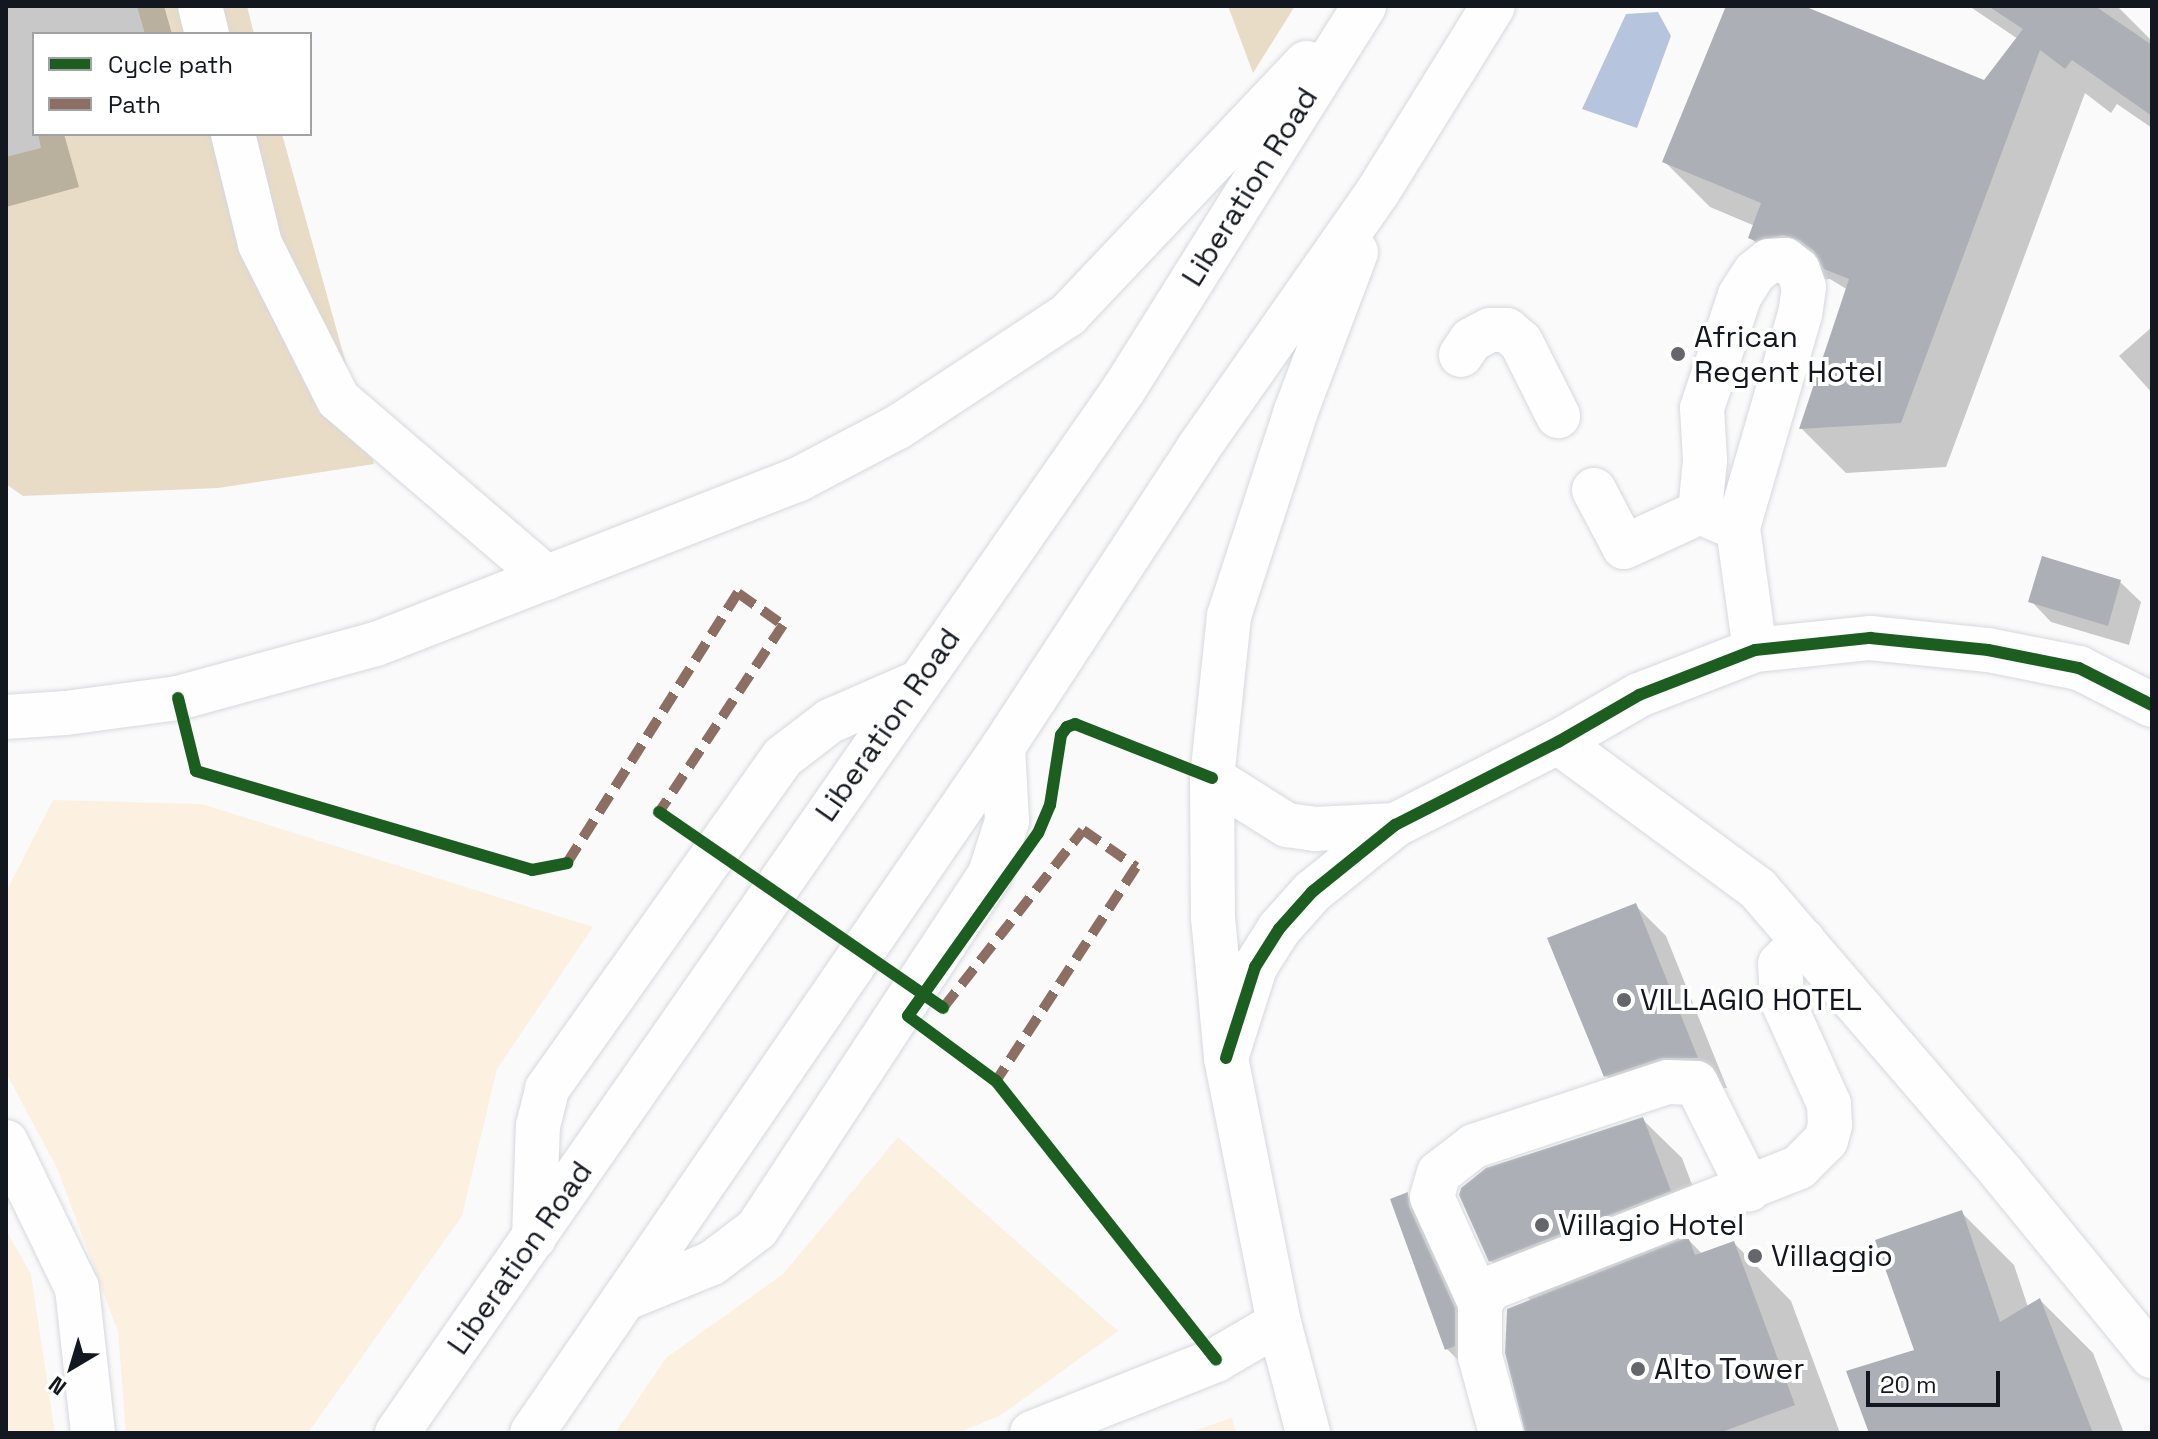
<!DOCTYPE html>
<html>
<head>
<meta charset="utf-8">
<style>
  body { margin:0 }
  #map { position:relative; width:2158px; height:1439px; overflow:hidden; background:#fafafa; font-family:"Space Grotesk",sans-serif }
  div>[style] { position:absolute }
  .green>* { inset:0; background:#fcf1e0 }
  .forest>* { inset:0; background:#e9dcc6 }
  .water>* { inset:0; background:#b7c4de }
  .shadow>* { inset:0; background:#0003 }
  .building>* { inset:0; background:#acb0b6 }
  .roads { filter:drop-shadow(0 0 2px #d5d8dd) drop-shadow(0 0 2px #d5d8dd) }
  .minor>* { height:44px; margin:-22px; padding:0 22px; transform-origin:22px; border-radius:22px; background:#fefefe }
  .highway>* { height:44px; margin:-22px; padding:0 22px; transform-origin:22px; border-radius:22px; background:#fefefe }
  .quiet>* { height:10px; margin-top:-5px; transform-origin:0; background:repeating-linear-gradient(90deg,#8d6e63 0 20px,transparent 0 30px) }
  .cycleway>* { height:12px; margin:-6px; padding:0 6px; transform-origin:6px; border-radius:6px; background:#1b5e20 }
  .dots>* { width:22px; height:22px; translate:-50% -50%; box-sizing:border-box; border:4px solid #fff; border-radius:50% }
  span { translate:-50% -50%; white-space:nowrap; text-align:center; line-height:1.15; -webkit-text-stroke:8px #fff; paint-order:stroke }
  .street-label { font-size:30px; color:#131720 }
  .poi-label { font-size:30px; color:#131720 }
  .left { translate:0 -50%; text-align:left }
  .frame { position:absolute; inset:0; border:8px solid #131720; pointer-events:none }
  .legend { position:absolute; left:32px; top:32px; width:280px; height:104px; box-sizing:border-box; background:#fff; border:2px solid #a1a2a6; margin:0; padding:10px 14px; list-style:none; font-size:24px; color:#131720 }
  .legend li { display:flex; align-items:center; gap:16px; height:40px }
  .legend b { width:40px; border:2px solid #a1a2a6 }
  .north { position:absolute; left:32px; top:1327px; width:80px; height:80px; -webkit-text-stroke:6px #fff; paint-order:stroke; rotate:218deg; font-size:22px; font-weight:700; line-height:32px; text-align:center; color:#131720 }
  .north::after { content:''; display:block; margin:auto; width:28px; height:36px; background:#131720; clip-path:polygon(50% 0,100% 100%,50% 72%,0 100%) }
  .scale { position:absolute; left:1866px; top:1371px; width:134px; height:36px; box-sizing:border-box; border:4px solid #131720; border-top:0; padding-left:10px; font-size:24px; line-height:28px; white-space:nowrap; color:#131720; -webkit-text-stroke:6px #fff; paint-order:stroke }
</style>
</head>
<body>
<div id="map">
  <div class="green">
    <div style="clip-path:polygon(53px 800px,202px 804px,593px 927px,497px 1069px,462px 1216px,308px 1433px,126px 1433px,118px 1332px,57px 1168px,6px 1073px,6px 892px)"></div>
    <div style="clip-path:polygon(898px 1137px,1118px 1331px,1001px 1415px,958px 1433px,615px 1433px,666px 1358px,783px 1274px)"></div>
    <div style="clip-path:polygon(6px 1230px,31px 1274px,55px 1433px,6px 1433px)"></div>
    <div style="clip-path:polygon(1232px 1418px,1236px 1433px,1188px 1433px,1231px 1418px)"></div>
  </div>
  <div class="forest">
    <div style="clip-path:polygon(137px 6px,247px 6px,254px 34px,145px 34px)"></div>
    <div style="clip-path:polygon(1228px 6px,1295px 6px,1253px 73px)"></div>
    <div style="clip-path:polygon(38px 134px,282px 134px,374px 464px,218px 488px,23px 496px,6px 484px,6px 157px,41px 148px)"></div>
  </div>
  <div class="water">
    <div style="clip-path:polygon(1658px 12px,1671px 36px,1637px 128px,1582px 109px,1626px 14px)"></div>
  </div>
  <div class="shadow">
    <div style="clip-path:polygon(6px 6px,164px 6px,172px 34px,34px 34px,34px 134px,64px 134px,79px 187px,6px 207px)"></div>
    <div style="clip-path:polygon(1728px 6px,1799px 6px,1985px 82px,2018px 39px,1969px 6px,2117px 6px,2152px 41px,2152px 128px,2117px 104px,2111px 113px,2085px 93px,1946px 467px,1846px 473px,1801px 428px,1848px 290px,1830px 279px,1796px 283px,1751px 238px,1755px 226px,1710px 207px,1665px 162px)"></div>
    <div style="clip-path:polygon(2152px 327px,2152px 393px,2119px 356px)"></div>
    <div style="clip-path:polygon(2120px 582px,2141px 602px,2129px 645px,2051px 622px,2031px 601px)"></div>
    <div style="clip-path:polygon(1635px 905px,1666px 936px,1727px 1088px,1692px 1088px,1637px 1106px,1606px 1076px)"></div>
    <div style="clip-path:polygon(1642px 1119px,1682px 1158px,1709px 1230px,1687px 1238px,1703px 1255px,1734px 1243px,1791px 1301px,1840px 1433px,1526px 1433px,1531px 1301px,1491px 1261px)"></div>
    <div style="clip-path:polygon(1407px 1195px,1446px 1234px,1486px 1388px,1447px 1349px,1393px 1201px)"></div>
    <div style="clip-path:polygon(1961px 1212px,2014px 1265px,2028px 1307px,2040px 1300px,2093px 1353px,2124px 1433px,1871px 1433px,1916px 1352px)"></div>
  </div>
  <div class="building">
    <div style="clip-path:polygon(1726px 6px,1804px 6px,1984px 80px,2023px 29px,1988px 6px,2095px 6px,2152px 45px,2152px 116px,2072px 60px,2065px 69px,2040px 50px,1901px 423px,1799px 429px,1849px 279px,1824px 269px,1814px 251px,1799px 240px,1783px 235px,1755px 241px,1748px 238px,1761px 203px,1662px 162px)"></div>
    <div style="clip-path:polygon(2042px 556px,2121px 580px,2108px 626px,2028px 602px)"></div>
    <div style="clip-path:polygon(1636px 903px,1698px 1058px,1661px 1058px,1604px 1077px,1547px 938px)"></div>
    <div style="clip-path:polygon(1643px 1117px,1671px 1191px,1489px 1262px,1459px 1195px,1461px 1188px,1486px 1168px)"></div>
    <div style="clip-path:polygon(1408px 1192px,1409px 1207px,1455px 1308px,1455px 1346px,1445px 1350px,1390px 1199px)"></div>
    <div style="clip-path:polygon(1962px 1210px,2000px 1322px,2040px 1298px,2093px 1433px,1869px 1433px,1846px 1371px,1914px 1350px,1875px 1240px)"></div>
    <div style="clip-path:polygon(1688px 1237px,1695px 1255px,1734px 1241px,1795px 1405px,1719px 1433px,1525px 1433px,1505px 1353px,1507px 1309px)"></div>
  </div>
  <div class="roads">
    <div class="minor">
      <div style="left:200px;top:6px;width:29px;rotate:76deg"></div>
      <div style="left:233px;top:134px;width:113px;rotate:76.2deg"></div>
      <div style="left:260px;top:244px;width:174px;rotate:63.3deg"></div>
      <div style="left:338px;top:399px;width:275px;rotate:40.6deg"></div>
      <div style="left:1461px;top:355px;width:18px;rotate:-56deg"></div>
      <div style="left:1471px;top:340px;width:21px;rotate:-28deg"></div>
      <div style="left:1490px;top:330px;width:17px"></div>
      <div style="left:1507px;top:330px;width:18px;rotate:41deg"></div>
      <div style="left:1521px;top:342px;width:83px;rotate:63.4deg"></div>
      <div style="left:1594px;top:490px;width:64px;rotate:62.2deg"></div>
      <div style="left:1624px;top:547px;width:84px;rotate:-24.7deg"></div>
      <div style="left:1700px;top:512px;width:27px;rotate:24deg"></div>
      <div style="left:1700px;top:512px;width:52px;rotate:-84.5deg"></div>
      <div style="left:1705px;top:460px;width:52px;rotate:-93.3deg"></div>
      <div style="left:1702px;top:408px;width:119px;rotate:-71.4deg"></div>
      <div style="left:1740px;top:295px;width:27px;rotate:-57deg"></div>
      <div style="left:1755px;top:272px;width:18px;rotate:-38deg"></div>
      <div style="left:1769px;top:261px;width:16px;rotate:-4deg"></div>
      <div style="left:1785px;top:260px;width:16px;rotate:38deg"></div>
      <div style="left:1798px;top:270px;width:18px;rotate:71deg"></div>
      <div style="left:1804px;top:287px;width:27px;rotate:98deg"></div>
      <div style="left:1800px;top:314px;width:223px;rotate:106.2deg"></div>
      <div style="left:1738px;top:528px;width:123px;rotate:82.1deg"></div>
      <div style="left:1558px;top:742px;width:248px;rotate:36.3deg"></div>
      <div style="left:1758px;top:889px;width:374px;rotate:49.3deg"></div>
      <div style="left:2002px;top:1173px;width:237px;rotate:50.7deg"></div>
      <div style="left:1212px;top:778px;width:139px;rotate:89.6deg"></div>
      <div style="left:1213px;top:917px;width:142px;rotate:84.7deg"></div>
      <div style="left:1226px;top:1058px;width:270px;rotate:78.7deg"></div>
      <div style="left:1279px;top:1323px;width:114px;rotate:75.2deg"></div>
      <div style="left:1212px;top:778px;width:89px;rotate:32.1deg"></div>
      <div style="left:1287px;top:825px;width:28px;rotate:8deg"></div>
      <div style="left:1315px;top:829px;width:80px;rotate:-2.9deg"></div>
      <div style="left:1226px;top:1058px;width:96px;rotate:-72.3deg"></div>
      <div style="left:1255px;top:967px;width:45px;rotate:-57.7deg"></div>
      <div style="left:1279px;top:929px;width:50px;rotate:-48.3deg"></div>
      <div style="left:1312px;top:892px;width:107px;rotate:-38.9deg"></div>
      <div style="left:1395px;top:825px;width:183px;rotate:-27deg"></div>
      <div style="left:1558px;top:742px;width:94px;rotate:-30.1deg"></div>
      <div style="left:1639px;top:695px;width:124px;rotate:-21.2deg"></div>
      <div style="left:1755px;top:650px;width:116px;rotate:-6deg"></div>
      <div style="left:1870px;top:638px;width:119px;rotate:5.8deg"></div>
      <div style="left:1988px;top:650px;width:93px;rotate:11.2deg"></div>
      <div style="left:2079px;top:668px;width:82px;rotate:26.9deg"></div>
      <div style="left:1480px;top:1303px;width:19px;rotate:-54deg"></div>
      <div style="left:1491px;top:1288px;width:331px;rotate:-21.4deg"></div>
      <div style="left:1799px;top:1167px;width:38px;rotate:-45deg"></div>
      <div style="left:1826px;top:1140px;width:16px;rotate:-75deg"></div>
      <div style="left:1830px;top:1125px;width:21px;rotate:-93deg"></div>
      <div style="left:1829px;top:1104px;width:114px;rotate:-114.3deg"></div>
      <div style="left:1782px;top:1000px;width:36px;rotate:-93deg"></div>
      <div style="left:1780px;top:964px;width:33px;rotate:-45deg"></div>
      <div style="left:1501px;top:1433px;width:80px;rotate:-105.3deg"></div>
      <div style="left:1480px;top:1356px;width:53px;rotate:-90deg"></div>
      <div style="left:1480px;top:1303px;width:116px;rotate:-114.4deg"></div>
      <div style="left:1432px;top:1197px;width:25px;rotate:-74deg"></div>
      <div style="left:1439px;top:1173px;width:44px;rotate:-37.6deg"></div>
      <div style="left:1474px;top:1146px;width:204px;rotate:-18.3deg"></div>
      <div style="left:1668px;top:1082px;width:28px;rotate:2deg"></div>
      <div style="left:1696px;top:1083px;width:119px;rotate:63.4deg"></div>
    </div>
    <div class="highway">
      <div style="left:6px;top:717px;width:60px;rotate:-3.8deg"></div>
      <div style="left:66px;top:713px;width:113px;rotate:-7.6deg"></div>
      <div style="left:178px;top:698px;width:205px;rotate:-15.3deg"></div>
      <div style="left:376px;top:644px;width:452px;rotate:-21.3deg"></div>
      <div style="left:797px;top:480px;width:114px;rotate:-27.7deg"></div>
      <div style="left:898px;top:427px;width:204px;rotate:-33.4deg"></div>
      <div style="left:1068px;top:315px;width:347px;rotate:-46.6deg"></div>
      <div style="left:1212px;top:778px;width:163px;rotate:-84deg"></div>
      <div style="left:1229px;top:616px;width:216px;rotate:-71.9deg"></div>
      <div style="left:1296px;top:411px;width:170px;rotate:-69.3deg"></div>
      <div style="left:6px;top:1142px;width:162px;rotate:64.1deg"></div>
      <div style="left:77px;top:1288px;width:146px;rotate:83.7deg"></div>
      <div style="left:534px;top:1238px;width:112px;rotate:-88deg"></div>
      <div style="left:538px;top:1126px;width:38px;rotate:-76deg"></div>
      <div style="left:547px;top:1089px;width:407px;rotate:-54.6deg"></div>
      <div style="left:783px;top:757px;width:59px;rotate:-37.5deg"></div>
      <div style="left:830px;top:721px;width:95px;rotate:-23.6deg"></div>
      <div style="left:624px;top:1299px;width:95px;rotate:-22.2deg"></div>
      <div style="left:712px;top:1263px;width:56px;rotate:-37.1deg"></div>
      <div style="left:757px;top:1229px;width:425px;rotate:-56.7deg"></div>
      <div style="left:990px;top:874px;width:56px;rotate:-72.2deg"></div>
      <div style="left:1007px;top:821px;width:74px;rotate:-93.1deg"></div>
      <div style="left:397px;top:1433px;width:1272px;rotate:-55.15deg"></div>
      <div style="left:1124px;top:389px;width:452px;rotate:-57.9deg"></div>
      <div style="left:532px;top:1433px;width:832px;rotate:-55.53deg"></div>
      <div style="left:1003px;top:747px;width:355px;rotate:-56.8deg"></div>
      <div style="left:1197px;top:450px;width:317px;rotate:-55deg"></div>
      <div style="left:1379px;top:190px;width:216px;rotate:-58.2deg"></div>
      <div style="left:1032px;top:1433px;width:198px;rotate:-21.6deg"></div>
      <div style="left:1216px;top:1360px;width:73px;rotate:-30.4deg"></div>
    </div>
  </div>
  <div class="quiet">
    <div style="left:560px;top:865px;width:7px;rotate:-16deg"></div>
    <div style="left:567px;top:863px;width:320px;rotate:-57.7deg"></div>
    <div style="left:738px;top:593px;width:55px;rotate:35.4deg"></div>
    <div style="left:783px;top:625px;width:224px;rotate:123.5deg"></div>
    <div style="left:659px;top:812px;width:4px;rotate:27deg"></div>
    <div style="left:939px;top:1006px;width:4px;rotate:27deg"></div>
    <div style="left:943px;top:1008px;width:226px;rotate:-51.8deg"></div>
    <div style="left:1083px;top:830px;width:65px;rotate:34.9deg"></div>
    <div style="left:1136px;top:867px;width:256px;rotate:123.2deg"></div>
  </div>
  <div class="cycleway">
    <div style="left:178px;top:698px;width:75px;rotate:76.1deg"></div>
    <div style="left:196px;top:771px;width:350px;rotate:16.4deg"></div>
    <div style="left:532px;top:870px;width:36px;rotate:-11deg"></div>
    <div style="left:1212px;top:778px;width:147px;rotate:-158.5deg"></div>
    <div style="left:1075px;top:724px;width:9px;rotate:159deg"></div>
    <div style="left:1067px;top:727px;width:10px;rotate:127deg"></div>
    <div style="left:1061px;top:735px;width:71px;rotate:98.9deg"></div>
    <div style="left:1050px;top:805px;width:30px;rotate:113deg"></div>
    <div style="left:1038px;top:833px;width:224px;rotate:125.4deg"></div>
    <div style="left:908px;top:1016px;width:109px;rotate:36.5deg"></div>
    <div style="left:996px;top:1081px;width:355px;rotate:51.7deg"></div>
    <div style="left:659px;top:812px;width:345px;rotate:34.6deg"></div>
    <div style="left:1226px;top:1058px;width:96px;rotate:-72.3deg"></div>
    <div style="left:1255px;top:967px;width:45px;rotate:-57.7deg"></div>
    <div style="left:1279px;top:929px;width:50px;rotate:-48.3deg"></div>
    <div style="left:1312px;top:892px;width:107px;rotate:-38.9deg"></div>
    <div style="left:1395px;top:825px;width:183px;rotate:-27deg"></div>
    <div style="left:1558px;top:742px;width:94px;rotate:-30.1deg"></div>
    <div style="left:1639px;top:695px;width:124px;rotate:-21.2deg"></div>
    <div style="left:1755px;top:650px;width:116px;rotate:-6deg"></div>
    <div style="left:1870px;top:638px;width:119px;rotate:5.8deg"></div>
    <div style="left:1988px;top:650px;width:93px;rotate:11.2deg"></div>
    <div style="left:2079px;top:668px;width:82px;rotate:26.9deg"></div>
  </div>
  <div class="dots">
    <div style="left:1678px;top:354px;background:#64666c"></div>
    <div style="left:1624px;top:1000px;background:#64666c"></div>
    <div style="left:1542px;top:1225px;background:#64666c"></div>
    <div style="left:1755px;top:1256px;background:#64666c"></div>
    <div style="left:1638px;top:1369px;background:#64666c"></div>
  </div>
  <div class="street-label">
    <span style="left:1250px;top:187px;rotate:-58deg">Liberation Road</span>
    <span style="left:888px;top:725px;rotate:-55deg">Liberation Road</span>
    <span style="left:520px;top:1258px;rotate:-55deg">Liberation Road</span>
  </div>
  <div class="poi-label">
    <span class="left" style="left:1694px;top:354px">African<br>Regent Hotel</span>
    <span class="left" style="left:1640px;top:1000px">VILLAGIO HOTEL</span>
    <span class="left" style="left:1558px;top:1225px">Villagio Hotel</span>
    <span class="left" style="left:1771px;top:1256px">Villaggio</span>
    <span class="left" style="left:1654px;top:1369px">Alto Tower</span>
  </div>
  <div class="frame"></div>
  <ul class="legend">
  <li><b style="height:10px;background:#1b5e20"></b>Cycle path</li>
  <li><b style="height:10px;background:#8d6e63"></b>Path</li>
  </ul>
  <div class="north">N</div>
  <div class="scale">20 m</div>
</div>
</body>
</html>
